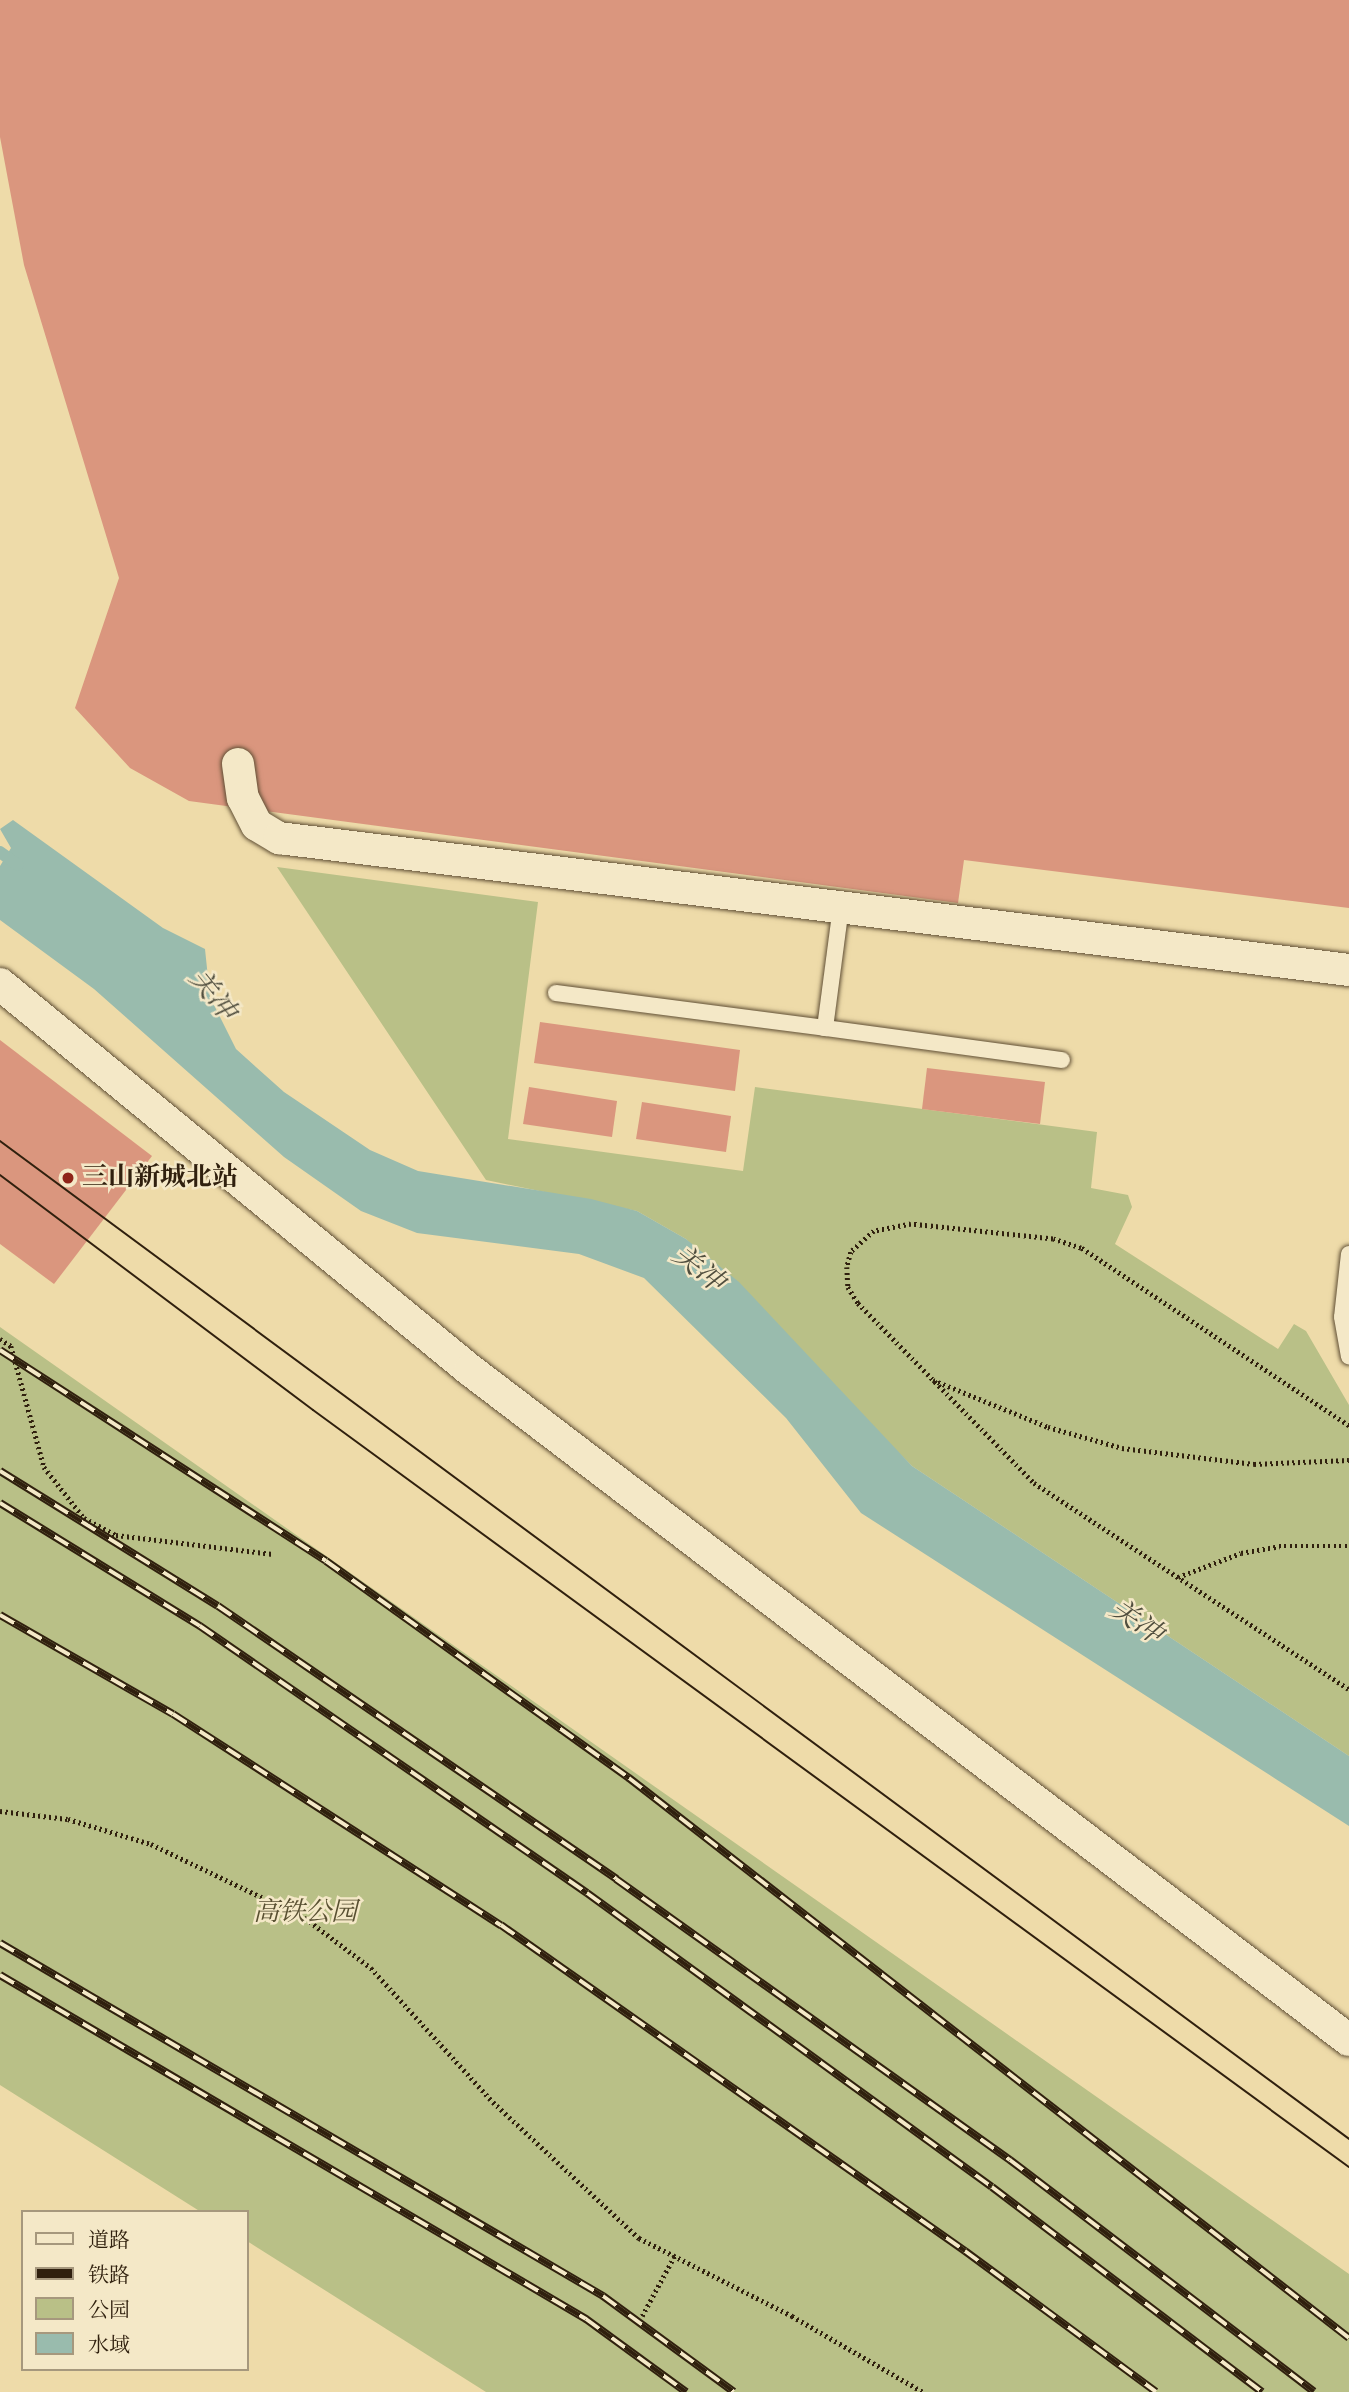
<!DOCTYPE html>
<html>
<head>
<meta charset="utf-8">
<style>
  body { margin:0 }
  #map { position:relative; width:1349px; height:2392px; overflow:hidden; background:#eedba9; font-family:"IM FELL DW Pica","Noto Serif SC",serif }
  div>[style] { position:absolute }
  .green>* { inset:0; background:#b9c087 }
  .water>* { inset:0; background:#99bbad }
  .stream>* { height:12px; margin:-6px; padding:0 6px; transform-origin:6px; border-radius:6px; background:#99bbad }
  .building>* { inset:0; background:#da967e }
  .path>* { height:4.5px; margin-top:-2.25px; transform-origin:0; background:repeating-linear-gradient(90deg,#30200e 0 2px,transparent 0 5.5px) }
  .roads { filter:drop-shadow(0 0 2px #604f35) drop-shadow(0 0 2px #604f35) }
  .lane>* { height:16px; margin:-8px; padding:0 8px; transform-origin:8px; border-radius:8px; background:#f4e8c7 }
  .street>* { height:32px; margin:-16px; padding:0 16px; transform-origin:16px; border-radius:16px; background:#f4e8c7 }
  .tram>* { height:2px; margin:-1px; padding:0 1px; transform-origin:1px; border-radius:1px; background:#30200e }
  .rail>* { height:8px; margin-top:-4px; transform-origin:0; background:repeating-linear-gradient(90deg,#f4e8c7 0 16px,#30200e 0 32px); box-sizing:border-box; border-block:2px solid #30200e }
  .dots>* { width:19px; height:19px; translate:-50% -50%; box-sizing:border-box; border:4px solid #f4e8c7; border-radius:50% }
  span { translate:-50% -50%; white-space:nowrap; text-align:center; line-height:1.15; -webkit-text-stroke:5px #f4e8c7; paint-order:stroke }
  .poi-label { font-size:26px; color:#30200e; font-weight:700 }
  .left { translate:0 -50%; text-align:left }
  .park-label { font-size:26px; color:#595032; font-style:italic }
  .water-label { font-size:28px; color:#504e3e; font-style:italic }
  .legend { position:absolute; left:21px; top:2210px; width:228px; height:161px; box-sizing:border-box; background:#f4e8c7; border:2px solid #a6987d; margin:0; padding:9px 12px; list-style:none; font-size:21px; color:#30200e }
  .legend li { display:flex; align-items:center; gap:14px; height:35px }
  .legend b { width:35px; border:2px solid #a6987d }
</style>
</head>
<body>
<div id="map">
  <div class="green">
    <div style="clip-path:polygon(277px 867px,538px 902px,508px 1139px,743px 1171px,755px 1087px,1097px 1132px,1091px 1188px,1128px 1195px,1132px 1207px,1115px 1244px,1278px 1349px,1294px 1324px,1306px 1331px,1349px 1405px,1349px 1756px,912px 1466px,686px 1239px,637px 1211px,486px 1180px)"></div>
    <div style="clip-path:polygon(0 1327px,1349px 2274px,1349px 2392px,486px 2392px,247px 2241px,247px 2212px,201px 2212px,0 2085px)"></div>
  </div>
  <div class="water">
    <div style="clip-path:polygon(13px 820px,163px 928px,205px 949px,210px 997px,236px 1049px,284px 1092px,370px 1150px,418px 1171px,591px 1199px,637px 1211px,686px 1239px,739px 1282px,912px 1466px,1349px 1756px,1349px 1826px,861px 1513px,786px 1418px,644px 1278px,579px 1254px,417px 1233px,361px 1211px,284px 1157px,94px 989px,0 920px,0 866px,11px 848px,0 829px)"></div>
  </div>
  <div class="stream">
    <div style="left:0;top:852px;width:22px;rotate:36deg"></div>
  </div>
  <div class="building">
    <div style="clip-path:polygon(0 0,1349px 0,1349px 908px,964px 860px,958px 903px,189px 801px,130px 768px,75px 708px,119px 578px,24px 265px,0 137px)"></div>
    <div style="clip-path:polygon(540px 1022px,740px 1050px,735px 1091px,534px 1063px)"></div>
    <div style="clip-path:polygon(0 1040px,152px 1156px,54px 1284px,0 1244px)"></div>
    <div style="clip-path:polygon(927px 1068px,1045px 1082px,1040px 1124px,922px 1109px)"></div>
    <div style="clip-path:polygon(529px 1087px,617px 1101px,612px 1137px,523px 1124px)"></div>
    <div style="clip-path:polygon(642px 1102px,731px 1116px,726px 1152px,636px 1139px)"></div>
  </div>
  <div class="path">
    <div style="left:0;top:1339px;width:13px;rotate:32deg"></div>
    <div style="left:11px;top:1346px;width:125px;rotate:74.7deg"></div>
    <div style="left:44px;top:1467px;width:65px;rotate:51.9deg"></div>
    <div style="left:84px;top:1518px;width:36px;rotate:28deg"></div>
    <div style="left:116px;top:1535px;width:158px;rotate:6.9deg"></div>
    <div style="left:933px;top:1380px;width:124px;rotate:22.2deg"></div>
    <div style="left:1048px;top:1427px;width:77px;rotate:15.8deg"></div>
    <div style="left:1122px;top:1448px;width:133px;rotate:6.9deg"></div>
    <div style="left:1254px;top:1464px;width:95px;rotate:-2.4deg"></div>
    <div style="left:1349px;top:1426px;width:322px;rotate:-146.4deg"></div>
    <div style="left:1081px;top:1248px;width:29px;rotate:-162deg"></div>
    <div style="left:1053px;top:1239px;width:143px;rotate:-174deg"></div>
    <div style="left:911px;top:1224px;width:38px;rotate:169deg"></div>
    <div style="left:874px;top:1231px;width:31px;rotate:138deg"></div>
    <div style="left:851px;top:1252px;width:16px;rotate:105deg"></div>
    <div style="left:847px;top:1267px;width:20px;rotate:87deg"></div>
    <div style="left:848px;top:1287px;width:19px;rotate:58deg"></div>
    <div style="left:858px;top:1303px;width:252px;rotate:45.6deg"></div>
    <div style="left:1034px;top:1483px;width:376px;rotate:33.2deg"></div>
    <div style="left:1178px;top:1577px;width:67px;rotate:-20.9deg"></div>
    <div style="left:1241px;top:1553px;width:39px;rotate:-10deg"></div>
    <div style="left:1279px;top:1546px;width:70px"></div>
    <div style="left:0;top:1811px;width:68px;rotate:6.7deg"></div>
    <div style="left:68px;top:1819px;width:87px;rotate:16.8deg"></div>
    <div style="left:151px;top:1844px;width:171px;rotate:25.7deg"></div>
    <div style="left:305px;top:1918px;width:83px;rotate:37.1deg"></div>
    <div style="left:371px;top:1968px;width:181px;rotate:47.7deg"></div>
    <div style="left:493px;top:2102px;width:200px;rotate:43deg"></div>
    <div style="left:639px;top:2238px;width:172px;rotate:27deg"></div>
    <div style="left:792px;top:2316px;width:151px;rotate:30.1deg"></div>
    <div style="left:642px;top:2316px;width:69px;rotate:-61.6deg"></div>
  </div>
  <div class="roads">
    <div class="lane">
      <div style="left:556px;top:993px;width:271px;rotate:7.4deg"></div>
      <div style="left:825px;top:1028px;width:123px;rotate:-82.5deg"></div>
      <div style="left:825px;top:1028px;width:239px;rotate:7.7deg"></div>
      <div style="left:1349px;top:1254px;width:63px;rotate:96.3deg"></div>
      <div style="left:1342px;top:1317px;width:40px;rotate:80deg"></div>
    </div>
    <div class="street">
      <div style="left:238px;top:764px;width:34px;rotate:82deg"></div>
      <div style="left:243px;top:798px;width:30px;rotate:63deg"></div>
      <div style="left:257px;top:825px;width:26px;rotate:31deg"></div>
      <div style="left:279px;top:838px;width:1078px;rotate:7.03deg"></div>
      <div style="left:0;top:984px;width:608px;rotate:39.4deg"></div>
      <div style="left:470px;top:1370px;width:1105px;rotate:37.32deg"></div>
    </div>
  </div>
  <div class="tram">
    <div style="left:0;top:1141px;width:1678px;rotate:36.49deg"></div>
    <div style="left:0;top:1175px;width:391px;rotate:36.9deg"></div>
    <div style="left:313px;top:1410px;width:1283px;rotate:36.16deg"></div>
  </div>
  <div class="rail">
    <div style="left:0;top:1350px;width:388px;rotate:32.9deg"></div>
    <div style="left:326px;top:1561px;width:373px;rotate:35.6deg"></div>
    <div style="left:629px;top:1778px;width:912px;rotate:37.87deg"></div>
    <div style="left:0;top:1471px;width:256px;rotate:31.8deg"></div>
    <div style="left:218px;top:1606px;width:483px;rotate:34.4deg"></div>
    <div style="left:616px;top:1879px;width:484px;rotate:35.5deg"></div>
    <div style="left:1010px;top:2160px;width:382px;rotate:37.3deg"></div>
    <div style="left:0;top:1503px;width:235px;rotate:31.6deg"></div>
    <div style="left:200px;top:1626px;width:470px;rotate:34.6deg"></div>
    <div style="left:587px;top:1893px;width:500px;rotate:35.98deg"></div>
    <div style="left:992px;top:2187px;width:339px;rotate:37.2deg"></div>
    <div style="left:0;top:1615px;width:199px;rotate:29.8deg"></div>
    <div style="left:173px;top:1714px;width:390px;rotate:32.8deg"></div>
    <div style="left:501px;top:1925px;width:567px;rotate:35.09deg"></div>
    <div style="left:965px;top:2251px;width:237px;rotate:36.4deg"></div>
    <div style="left:0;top:1943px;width:699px;rotate:30.34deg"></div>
    <div style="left:603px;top:2296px;width:162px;rotate:36.2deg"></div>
    <div style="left:0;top:1975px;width:680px;rotate:30.41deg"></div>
    <div style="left:586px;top:2319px;width:124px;rotate:36.1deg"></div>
  </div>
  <div class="dots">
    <div style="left:68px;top:1178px;background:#8f2418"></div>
  </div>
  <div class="poi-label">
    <span class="left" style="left:82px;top:1178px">三山新城北站</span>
  </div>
  <div class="park-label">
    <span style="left:305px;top:1913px">高铁公园</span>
  </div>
  <div class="water-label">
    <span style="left:212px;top:995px;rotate:51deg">关冲</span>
    <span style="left:698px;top:1269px;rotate:38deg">关冲</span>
    <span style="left:1136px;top:1622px;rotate:34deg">关冲</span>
  </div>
  <ul class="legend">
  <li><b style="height:9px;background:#f4e8c7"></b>道路</li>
  <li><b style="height:9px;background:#30200e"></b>铁路</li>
  <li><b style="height:19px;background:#b9c087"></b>公园</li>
  <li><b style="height:19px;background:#99bbad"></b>水域</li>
  </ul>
</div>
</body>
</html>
